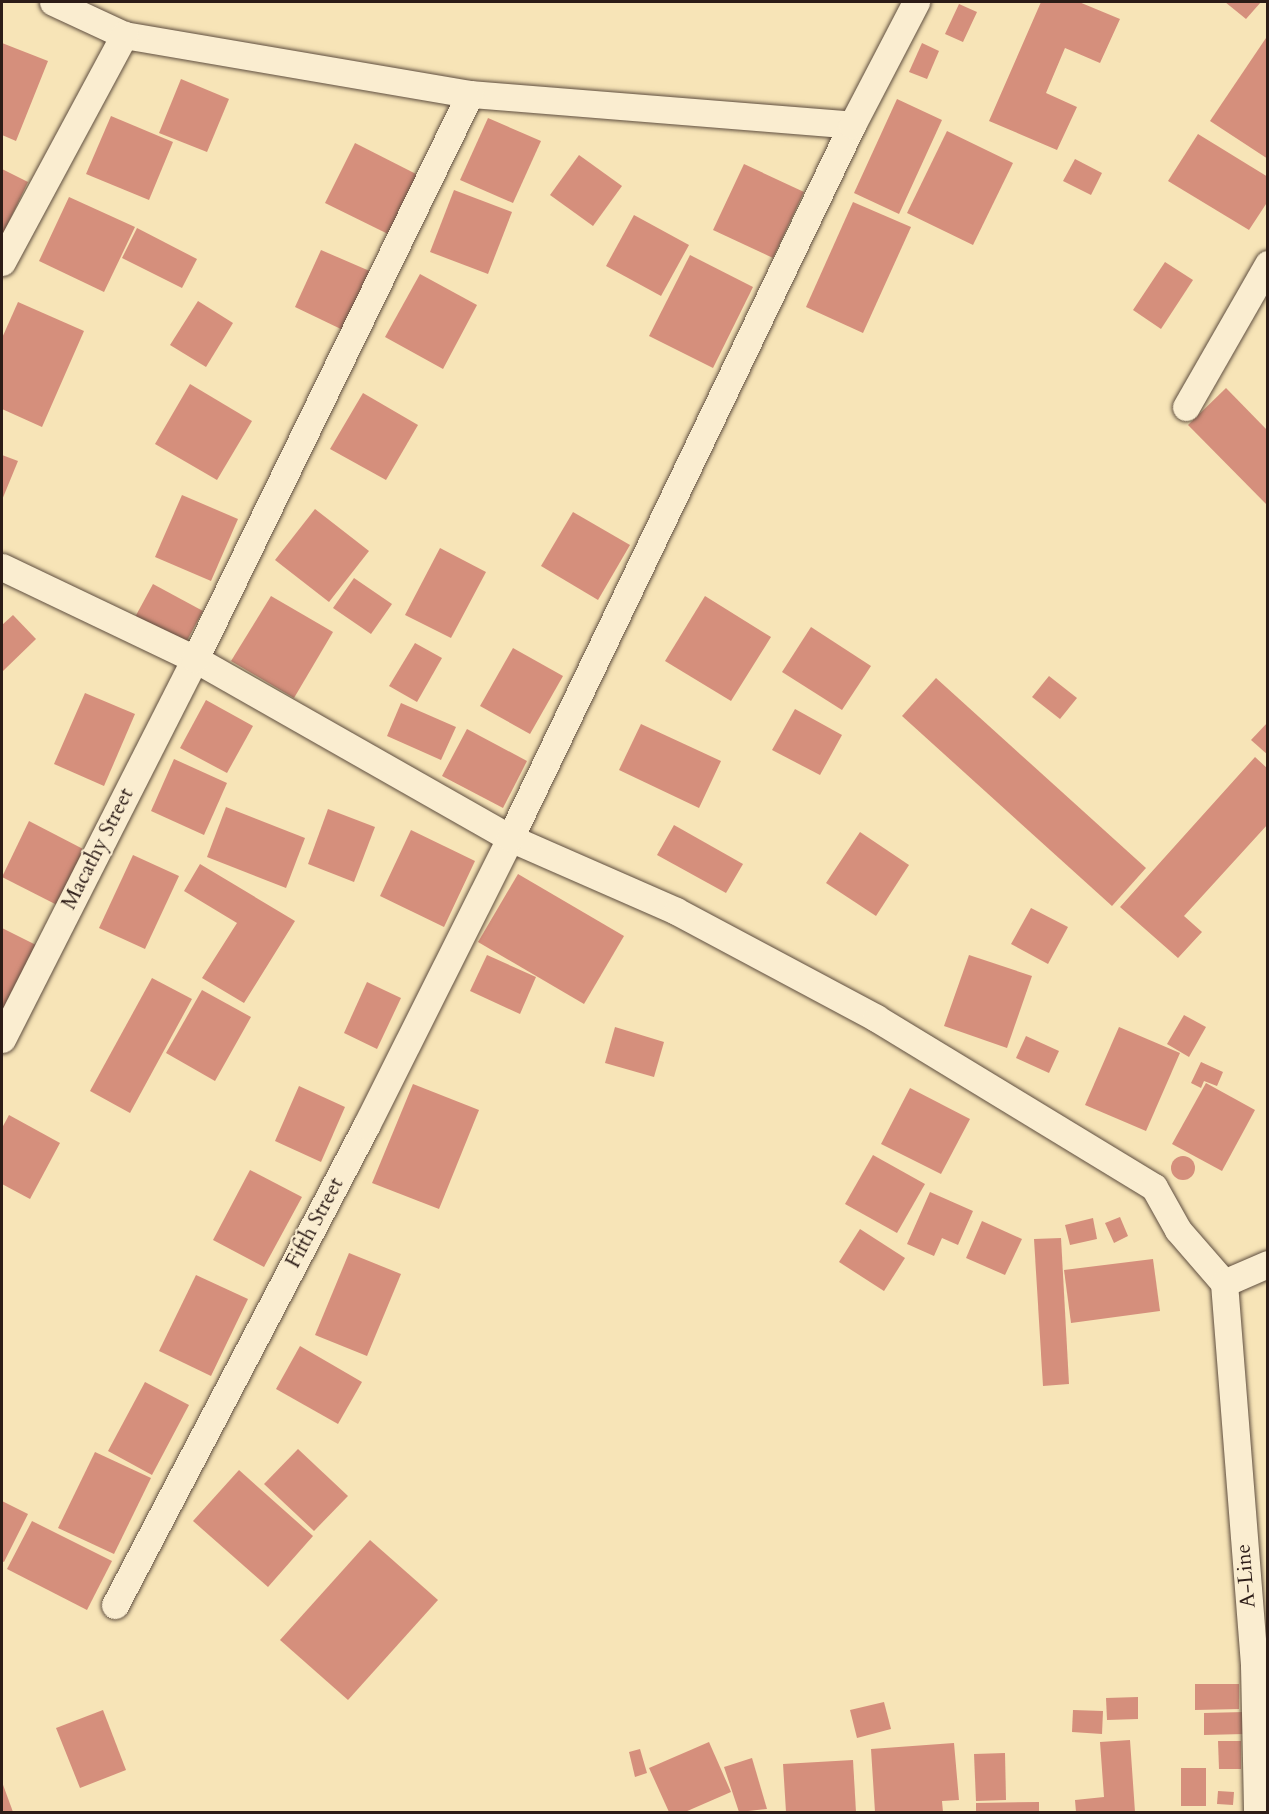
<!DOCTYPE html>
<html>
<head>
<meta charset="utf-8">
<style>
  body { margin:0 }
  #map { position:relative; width:1269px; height:1814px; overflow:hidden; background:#f7e4b7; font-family:Cardo,serif }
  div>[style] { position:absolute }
  .building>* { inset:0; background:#d58f7c }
  .round { border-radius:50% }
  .roads { filter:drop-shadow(0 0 2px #5f4e3f) drop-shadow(0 0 2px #5f4e3f) }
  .minor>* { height:27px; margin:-13.5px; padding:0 13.5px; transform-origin:13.5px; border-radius:13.5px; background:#faedd0 }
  span { translate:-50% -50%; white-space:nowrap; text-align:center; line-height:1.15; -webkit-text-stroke:4.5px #faedd0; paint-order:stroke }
  .street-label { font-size:21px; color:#2c1c17 }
  .frame { position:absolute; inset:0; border:3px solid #2c1c17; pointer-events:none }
</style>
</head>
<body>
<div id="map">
  <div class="building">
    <div style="clip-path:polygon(1041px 2px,1079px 2px,1120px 19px,1100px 63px,1065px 48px,1046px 93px,1077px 107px,1057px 150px,989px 121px)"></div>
    <div style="clip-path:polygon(1225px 2px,1261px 2px,1246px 19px)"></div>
    <div style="clip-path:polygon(959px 4px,977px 12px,963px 42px,945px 34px)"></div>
    <div style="clip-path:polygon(1268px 35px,1268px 159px,1210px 121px)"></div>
    <div style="clip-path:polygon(2px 43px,48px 61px,16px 141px,2px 135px)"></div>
    <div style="clip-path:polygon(922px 43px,939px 51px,927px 79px,909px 72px)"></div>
    <div style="clip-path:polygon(181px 79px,229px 99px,207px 152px,159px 133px)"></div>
    <div style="clip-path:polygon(897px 99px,942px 120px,899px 214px,854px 193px)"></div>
    <div style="clip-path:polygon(111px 116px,173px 142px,149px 200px,86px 174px)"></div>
    <div style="clip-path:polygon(488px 118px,541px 141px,513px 203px,460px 180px)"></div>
    <div style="clip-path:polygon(947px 131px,1013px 163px,973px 245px,907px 213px)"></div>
    <div style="clip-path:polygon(1198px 134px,1268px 177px,1268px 201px,1249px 230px,1168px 181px)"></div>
    <div style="clip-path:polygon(355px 143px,418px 175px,388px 234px,325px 203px)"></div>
    <div style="clip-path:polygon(579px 155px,622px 186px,593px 226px,550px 195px)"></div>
    <div style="clip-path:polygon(1075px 159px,1102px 173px,1091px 195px,1063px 181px)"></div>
    <div style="clip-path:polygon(744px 164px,804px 192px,773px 258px,713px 230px)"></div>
    <div style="clip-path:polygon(2px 169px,28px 182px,2px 236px)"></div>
    <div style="clip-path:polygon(454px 190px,512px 212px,488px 274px,430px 252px)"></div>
    <div style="clip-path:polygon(69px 197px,135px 227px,104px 292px,39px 261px)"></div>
    <div style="clip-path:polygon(853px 202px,911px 227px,863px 333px,806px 307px)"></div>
    <div style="clip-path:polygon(634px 215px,689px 245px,661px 296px,606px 266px)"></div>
    <div style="clip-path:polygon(137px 228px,197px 259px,182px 288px,122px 258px)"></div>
    <div style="clip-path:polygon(321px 250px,372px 272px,345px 331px,295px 307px)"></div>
    <div style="clip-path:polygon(690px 255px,753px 287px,713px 368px,649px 336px)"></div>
    <div style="clip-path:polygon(1165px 262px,1193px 280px,1161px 329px,1133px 310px)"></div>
    <div style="clip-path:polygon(420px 274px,477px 305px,443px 369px,385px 337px)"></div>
    <div style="clip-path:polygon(198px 301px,233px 323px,206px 367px,170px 345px)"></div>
    <div style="clip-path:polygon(18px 302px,84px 331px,42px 427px,2px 409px,2px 338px)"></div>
    <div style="clip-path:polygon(190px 384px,252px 421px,217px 480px,155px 444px)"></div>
    <div style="clip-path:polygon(1226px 388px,1268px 431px,1268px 506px,1188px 425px)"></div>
    <div style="clip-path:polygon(363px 393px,418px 425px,386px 480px,330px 449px)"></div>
    <div style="clip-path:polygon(2px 455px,18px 461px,2px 500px)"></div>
    <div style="clip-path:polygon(182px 495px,238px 519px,211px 581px,155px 557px)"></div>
    <div style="clip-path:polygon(315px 509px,369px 551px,329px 602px,275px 560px)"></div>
    <div style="clip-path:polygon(573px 512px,630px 545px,598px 600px,541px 566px)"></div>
    <div style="clip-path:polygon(440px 548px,486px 572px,451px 638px,405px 615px)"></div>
    <div style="clip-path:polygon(354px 578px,392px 604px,371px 634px,333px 608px)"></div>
    <div style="clip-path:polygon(153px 584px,203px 611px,184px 646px,134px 619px)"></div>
    <div style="clip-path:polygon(271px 596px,333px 632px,294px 698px,231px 661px)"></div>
    <div style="clip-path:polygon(705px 596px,771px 637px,731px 701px,665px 661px)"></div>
    <div style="clip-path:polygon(13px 615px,36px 639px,2px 672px,2px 625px)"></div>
    <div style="clip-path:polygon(811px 627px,871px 666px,842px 710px,782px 672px)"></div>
    <div style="clip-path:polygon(415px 643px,442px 658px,417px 702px,389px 686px)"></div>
    <div style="clip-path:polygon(513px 648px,563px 676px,530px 734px,480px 706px)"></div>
    <div style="clip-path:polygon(1049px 676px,1077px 698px,1060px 719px,1032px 697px)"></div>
    <div style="clip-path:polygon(936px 678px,1146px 868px,1112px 906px,902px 716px)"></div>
    <div style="clip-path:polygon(85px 693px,135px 714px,104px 786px,54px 764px)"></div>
    <div style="clip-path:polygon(206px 700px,253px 726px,227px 773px,180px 748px)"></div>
    <div style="clip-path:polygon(401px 703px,456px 727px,441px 760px,387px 736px)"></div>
    <div style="clip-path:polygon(795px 709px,842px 735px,820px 775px,772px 750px)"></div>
    <div style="clip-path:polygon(1268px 722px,1268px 755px,1251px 740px)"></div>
    <div style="clip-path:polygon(641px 724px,721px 761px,699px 808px,619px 770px)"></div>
    <div style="clip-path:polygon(467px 729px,527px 761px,503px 808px,442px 776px)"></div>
    <div style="clip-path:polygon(1255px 757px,1268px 769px,1268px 824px,1184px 916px,1202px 932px,1178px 958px,1120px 907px)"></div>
    <div style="clip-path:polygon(174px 759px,227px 783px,204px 835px,151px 811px)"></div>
    <div style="clip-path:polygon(226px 807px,305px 838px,286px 888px,207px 857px)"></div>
    <div style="clip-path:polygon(328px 809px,375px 827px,354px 882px,308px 864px)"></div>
    <div style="clip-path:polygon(29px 821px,85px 850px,57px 905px,2px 877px)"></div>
    <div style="clip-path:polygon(674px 825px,743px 864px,726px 893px,657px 855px)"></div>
    <div style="clip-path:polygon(411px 830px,475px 861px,444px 927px,380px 896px)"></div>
    <div style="clip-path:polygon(860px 832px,909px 865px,876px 916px,826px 883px)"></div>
    <div style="clip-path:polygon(133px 855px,179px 876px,145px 949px,99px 928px)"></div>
    <div style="clip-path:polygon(200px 864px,295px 921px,244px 1003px,202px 978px,237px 923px,184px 891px)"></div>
    <div style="clip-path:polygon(518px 874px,624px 936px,584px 1004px,478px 942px)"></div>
    <div style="clip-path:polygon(1031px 908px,1068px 927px,1048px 964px,1011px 944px)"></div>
    <div style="clip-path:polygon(2px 928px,36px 945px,2px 1016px)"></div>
    <div style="clip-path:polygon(487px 955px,536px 977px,520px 1014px,470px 991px)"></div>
    <div style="clip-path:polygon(969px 955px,1032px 976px,1007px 1048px,944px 1026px)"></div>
    <div style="clip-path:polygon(152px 978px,192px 999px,130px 1113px,90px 1091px)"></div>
    <div style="clip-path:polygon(367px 982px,401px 998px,377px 1049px,344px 1033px)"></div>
    <div style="clip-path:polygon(202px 990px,251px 1017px,215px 1081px,166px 1053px)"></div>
    <div style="clip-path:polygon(1184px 1015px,1206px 1027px,1189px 1057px,1167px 1044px)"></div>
    <div style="clip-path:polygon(615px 1027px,664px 1042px,654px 1077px,605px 1063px)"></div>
    <div style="clip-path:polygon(1119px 1027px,1180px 1053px,1146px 1131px,1085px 1105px)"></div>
    <div style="clip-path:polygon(1026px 1036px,1059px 1051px,1049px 1073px,1016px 1058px)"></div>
    <div style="clip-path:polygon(1201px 1062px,1223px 1072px,1217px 1086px,1204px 1081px,1201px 1088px,1191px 1083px)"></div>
    <div style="clip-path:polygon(1206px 1083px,1255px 1110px,1222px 1171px,1172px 1144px)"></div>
    <div style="clip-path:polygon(413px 1084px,479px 1110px,439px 1209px,372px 1183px)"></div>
    <div style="clip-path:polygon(299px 1086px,345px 1107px,321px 1162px,275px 1141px)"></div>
    <div style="clip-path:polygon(910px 1088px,970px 1119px,941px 1174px,881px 1144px)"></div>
    <div style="clip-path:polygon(9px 1115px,60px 1143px,30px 1199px,2px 1184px,2px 1128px)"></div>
    <div style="clip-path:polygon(873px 1155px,925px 1184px,897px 1233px,845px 1204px)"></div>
    <div class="round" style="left:1171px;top:1156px;width:24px;height:24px"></div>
    <div style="clip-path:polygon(250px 1170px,302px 1197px,264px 1267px,213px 1240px)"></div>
    <div style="clip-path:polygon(930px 1192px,973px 1211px,958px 1245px,942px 1238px,934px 1256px,907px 1244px)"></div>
    <div style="clip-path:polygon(1120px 1217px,1128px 1236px,1114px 1243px,1105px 1223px)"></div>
    <div style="clip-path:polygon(1093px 1218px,1097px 1239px,1070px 1245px,1065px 1225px)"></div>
    <div style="clip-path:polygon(982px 1221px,1022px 1239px,1005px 1275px,966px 1258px)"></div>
    <div style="clip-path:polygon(860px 1229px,905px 1258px,884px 1291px,839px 1262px)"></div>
    <div style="clip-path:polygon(1061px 1238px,1069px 1384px,1043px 1386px,1034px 1239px)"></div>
    <div style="clip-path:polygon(349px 1253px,401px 1274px,367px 1356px,315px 1335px)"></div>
    <div style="clip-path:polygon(1153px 1259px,1160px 1311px,1071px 1323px,1064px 1270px)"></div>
    <div style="clip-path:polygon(196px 1275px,248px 1299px,211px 1376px,159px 1351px)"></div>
    <div style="clip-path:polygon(300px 1346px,362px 1382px,338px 1424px,276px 1389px)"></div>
    <div style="clip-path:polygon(145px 1382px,189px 1405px,152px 1475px,108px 1451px)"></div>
    <div style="clip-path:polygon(298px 1449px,348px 1496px,314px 1531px,264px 1484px)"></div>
    <div style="clip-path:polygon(95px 1452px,151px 1478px,114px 1554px,58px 1528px)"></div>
    <div style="clip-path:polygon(239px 1470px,313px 1536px,268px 1587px,193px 1521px)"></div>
    <div style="clip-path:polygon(2px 1501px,28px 1514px,4px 1562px,2px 1561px)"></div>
    <div style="clip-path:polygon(32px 1521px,112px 1561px,87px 1610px,7px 1569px)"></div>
    <div style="clip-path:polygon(370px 1540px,438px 1600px,348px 1700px,280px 1640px)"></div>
    <div style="clip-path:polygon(1195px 1684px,1239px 1684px,1239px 1709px,1195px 1710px)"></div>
    <div style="clip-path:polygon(1138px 1697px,1138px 1719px,1107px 1720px,1106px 1698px)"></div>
    <div style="clip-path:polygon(884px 1702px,891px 1729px,857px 1738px,850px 1710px)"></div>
    <div style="clip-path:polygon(103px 1710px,126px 1770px,80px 1788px,56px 1728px)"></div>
    <div style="clip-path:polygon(1073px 1710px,1103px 1711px,1102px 1734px,1072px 1732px)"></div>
    <div style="clip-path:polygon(1244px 1712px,1244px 1734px,1204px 1735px,1204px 1713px)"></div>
    <div style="clip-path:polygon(1130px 1740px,1135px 1812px,1076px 1812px,1075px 1800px,1104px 1797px,1100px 1742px)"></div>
    <div style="clip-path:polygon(1218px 1741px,1241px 1741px,1241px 1769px,1219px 1769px)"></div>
    <div style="clip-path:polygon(709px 1742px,731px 1792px,685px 1812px,669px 1812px,649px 1768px)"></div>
    <div style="clip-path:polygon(954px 1743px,959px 1800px,942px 1801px,943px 1812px,875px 1812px,871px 1749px)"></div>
    <div style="clip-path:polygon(640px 1749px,647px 1773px,635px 1777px,629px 1752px)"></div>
    <div style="clip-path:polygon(1005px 1753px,1006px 1800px,976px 1801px,974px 1754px)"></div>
    <div style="clip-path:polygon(752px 1758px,767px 1809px,739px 1812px,724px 1767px)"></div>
    <div style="clip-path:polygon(853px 1760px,856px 1812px,786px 1812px,783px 1764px)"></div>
    <div style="clip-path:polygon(1181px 1768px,1206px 1768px,1206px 1806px,1181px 1806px)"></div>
    <div style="clip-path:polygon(2px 1782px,13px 1812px,2px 1812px)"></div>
    <div style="clip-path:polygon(1218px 1791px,1234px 1792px,1233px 1805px,1217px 1804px)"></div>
    <div style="clip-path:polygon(1039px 1802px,1039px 1812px,976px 1812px,976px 1803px)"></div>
  </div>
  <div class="roads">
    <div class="minor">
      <div style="left:53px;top:2px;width:78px;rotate:24.9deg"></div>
      <div style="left:124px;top:35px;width:351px;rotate:9.7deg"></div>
      <div style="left:470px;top:94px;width:383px;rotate:4.6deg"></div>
      <div style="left:2px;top:262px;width:258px;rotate:-61.7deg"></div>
      <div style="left:1186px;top:407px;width:165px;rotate:-60.2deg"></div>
      <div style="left:2px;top:567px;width:214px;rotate:25.5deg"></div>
      <div style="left:195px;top:659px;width:362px;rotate:29.6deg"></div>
      <div style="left:510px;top:838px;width:181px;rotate:23.7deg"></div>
      <div style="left:676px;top:911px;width:227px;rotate:28.1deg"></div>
      <div style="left:876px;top:1018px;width:325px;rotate:31.3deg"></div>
      <div style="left:1154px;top:1187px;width:49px;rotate:60.8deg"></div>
      <div style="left:1178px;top:1230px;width:70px;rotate:49deg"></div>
      <div style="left:1224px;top:1283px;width:383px;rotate:85.5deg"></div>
      <div style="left:1254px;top:1665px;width:147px;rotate:88.8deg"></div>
      <div style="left:2px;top:1039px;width:426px;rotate:-63.1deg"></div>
      <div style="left:195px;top:659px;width:628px;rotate:-64.05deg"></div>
      <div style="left:1224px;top:1283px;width:48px;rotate:-23.4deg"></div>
      <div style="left:115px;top:1605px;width:541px;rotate:-62.35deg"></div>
      <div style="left:366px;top:1126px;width:322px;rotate:-63.4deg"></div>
      <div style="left:510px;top:838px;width:791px;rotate:-64.37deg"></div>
      <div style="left:852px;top:125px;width:139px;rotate:-62.5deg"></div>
    </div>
  </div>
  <div class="street-label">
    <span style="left:98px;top:849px;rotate:-63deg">Macathy Street</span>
    <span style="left:315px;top:1223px;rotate:-62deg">Fifth Street</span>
    <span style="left:1246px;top:1576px;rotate:-95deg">A-Line</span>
  </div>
  <div class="frame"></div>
</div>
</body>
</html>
